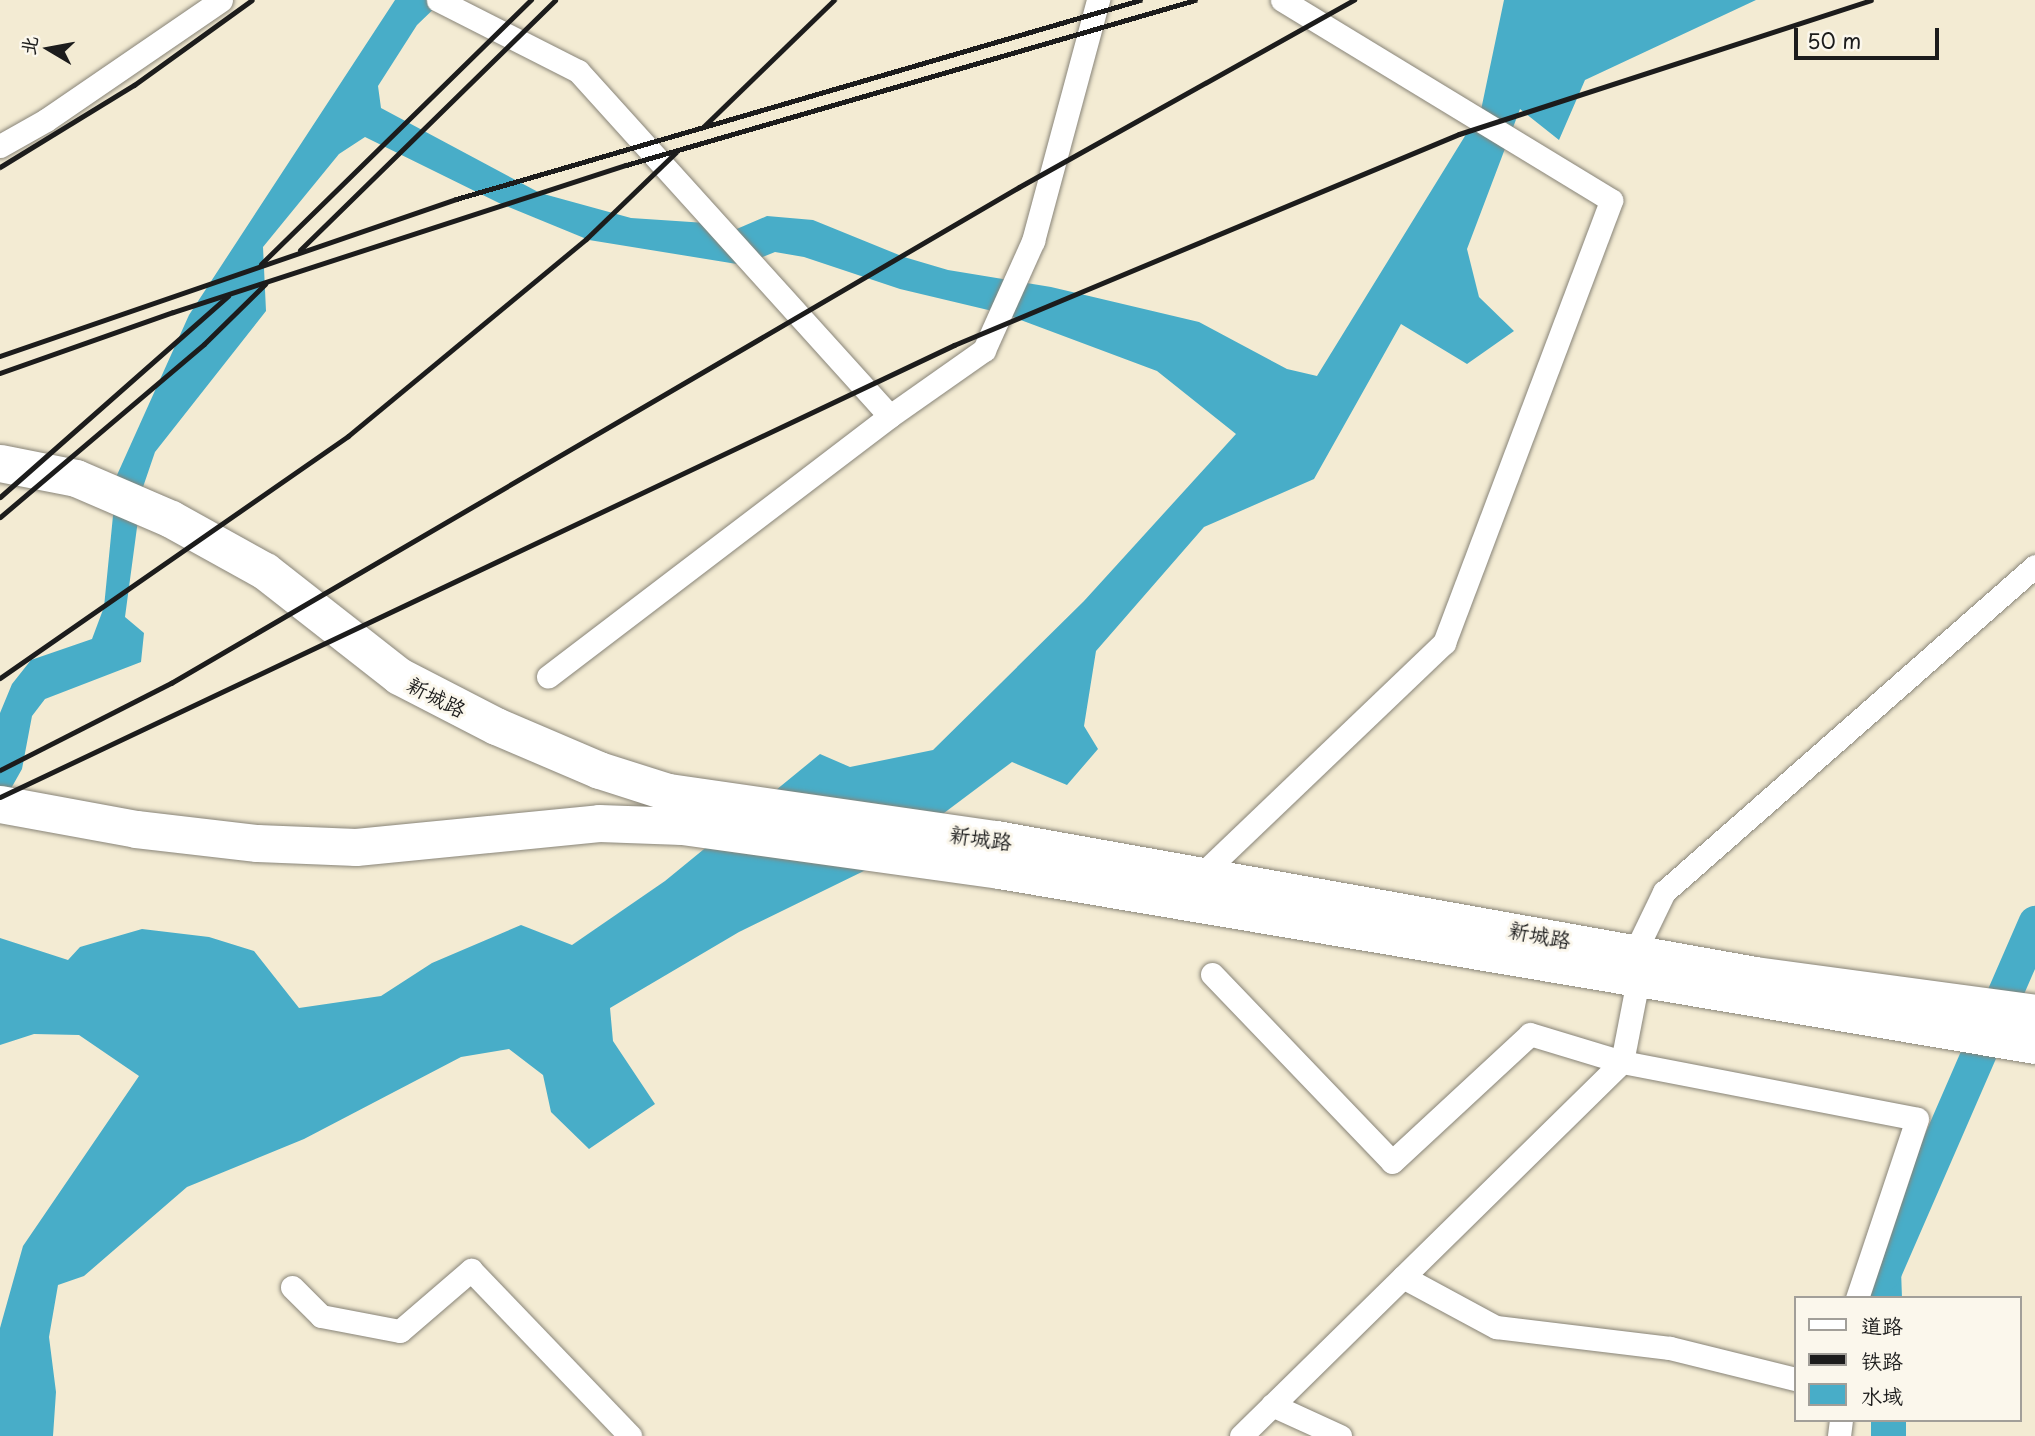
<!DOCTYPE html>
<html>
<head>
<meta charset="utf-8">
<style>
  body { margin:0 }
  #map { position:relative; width:2035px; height:1436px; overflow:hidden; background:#f3ebd3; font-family:"Playpen Sans","LXGW WenKai TC",sans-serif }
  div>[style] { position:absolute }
  .water>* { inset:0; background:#48adc8 }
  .river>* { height:35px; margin:-17.5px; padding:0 17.5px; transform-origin:17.5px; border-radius:17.5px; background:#48adc8 }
  .roads { filter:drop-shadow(0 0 2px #888478) drop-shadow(0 0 2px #888478) }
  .minor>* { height:23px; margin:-11.5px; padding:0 11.5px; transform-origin:11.5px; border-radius:11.5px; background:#fff }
  .primary>* { height:37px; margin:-18.5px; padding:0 18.5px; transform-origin:18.5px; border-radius:18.5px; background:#fff }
  .rail>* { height:5px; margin:-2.5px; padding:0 2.5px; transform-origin:2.5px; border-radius:2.5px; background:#1c1c1c }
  span { translate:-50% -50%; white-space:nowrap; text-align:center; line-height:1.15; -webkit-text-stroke:6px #fbf7ec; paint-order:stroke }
  .street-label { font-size:21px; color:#1c1c1c }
  .legend { position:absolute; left:1794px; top:1296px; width:228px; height:126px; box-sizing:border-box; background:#fbf7ec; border:2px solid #a29f99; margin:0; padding:9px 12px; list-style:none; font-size:21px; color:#1c1c1c }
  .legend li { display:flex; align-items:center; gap:14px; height:35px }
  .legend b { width:35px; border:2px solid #a29f99 }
  .north { position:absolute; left:14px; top:14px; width:70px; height:70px; -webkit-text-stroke:5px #fbf7ec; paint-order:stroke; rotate:280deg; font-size:19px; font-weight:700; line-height:28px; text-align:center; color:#1c1c1c }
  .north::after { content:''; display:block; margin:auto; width:24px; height:32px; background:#1c1c1c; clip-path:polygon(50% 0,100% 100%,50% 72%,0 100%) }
  .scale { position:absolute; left:1794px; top:28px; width:145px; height:32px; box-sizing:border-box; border:4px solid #1c1c1c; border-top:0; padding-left:9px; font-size:21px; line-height:24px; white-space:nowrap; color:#1c1c1c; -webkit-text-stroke:5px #fbf7ec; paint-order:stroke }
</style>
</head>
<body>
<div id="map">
  <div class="water">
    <div style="clip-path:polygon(395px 0,443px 0,417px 25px,378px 86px,381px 108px,540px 193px,631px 218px,706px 223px,732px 231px,767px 216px,813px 220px,904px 257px,948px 270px,1051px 287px,1199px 322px,1287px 369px,1317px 376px,1481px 110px,1504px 0,1756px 0,1585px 80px,1559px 140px,1520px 109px,1467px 249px,1479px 297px,1514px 331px,1467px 364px,1401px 324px,1314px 479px,1204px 527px,1096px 651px,1084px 726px,1098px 749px,1067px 785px,1012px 762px,872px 867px,739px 932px,610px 1008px,613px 1041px,655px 1104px,589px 1149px,551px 1112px,543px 1075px,509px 1049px,461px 1057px,304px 1139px,187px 1187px,84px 1276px,58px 1285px,49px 1337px,56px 1392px,53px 1436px,0 1436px,0 1328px,23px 1246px,139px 1076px,79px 1035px,34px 1034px,0 1045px,0 938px,68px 960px,80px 947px,142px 929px,209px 937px,254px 951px,299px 1008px,381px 996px,432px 963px,521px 925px,572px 945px,665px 881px,820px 754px,850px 767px,933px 750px,1084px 601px,1236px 434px,1157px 371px,1005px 314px,900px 289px,804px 257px,775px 252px,743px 265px,589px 240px,499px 203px,365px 137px,339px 154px,263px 247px,266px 311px,155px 452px,142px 490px,125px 617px,144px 633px,141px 662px,45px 699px,32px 716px,22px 769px,0 808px,0 713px,12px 684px,31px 660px,92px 639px,104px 607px,117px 475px,189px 315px)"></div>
  </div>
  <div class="river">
    <div style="left:1884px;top:1298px;width:25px;rotate:-92deg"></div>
    <div style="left:1883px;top:1273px;width:382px;rotate:-66.5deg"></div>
    <div style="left:1888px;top:1436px;width:16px;rotate:-90deg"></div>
  </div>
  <div class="roads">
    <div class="minor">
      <div style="left:438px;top:0;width:157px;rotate:26.9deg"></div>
      <div style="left:578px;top:71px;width:465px;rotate:47.9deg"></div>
      <div style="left:890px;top:416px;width:430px;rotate:142.7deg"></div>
      <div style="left:0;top:146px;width:53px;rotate:-29.5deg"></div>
      <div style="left:46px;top:120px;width:212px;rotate:-34.4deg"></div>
      <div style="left:890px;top:416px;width:115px;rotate:-35.1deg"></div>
      <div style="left:984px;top:350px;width:120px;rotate:-65.8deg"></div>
      <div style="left:1033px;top:241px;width:250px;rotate:-74.9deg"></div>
      <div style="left:1202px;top:874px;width:335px;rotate:-43.7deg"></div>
      <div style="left:1444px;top:643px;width:473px;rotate:-69.3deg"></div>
      <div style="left:1611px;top:200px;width:385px;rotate:-148.7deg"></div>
      <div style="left:1635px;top:952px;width:67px;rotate:-64.2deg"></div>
      <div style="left:1664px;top:892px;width:494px;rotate:-41.3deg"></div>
      <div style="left:1212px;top:974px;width:260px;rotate:46.2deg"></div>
      <div style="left:1392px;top:1162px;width:188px;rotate:-42.8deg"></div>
      <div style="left:1530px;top:1034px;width:96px;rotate:16.9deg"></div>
      <div style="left:1622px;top:1062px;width:300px;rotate:10.9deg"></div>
      <div style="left:1917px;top:1119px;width:189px;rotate:108.5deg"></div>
      <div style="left:1403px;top:1277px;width:106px;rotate:28.3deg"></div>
      <div style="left:1496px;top:1327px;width:175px;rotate:6.9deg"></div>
      <div style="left:1670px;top:1348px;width:129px;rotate:13.9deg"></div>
      <div style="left:292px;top:1287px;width:41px;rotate:45deg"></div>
      <div style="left:321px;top:1316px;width:80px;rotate:10.8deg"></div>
      <div style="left:400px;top:1331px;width:94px;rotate:-40.7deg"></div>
      <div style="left:471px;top:1270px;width:230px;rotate:46.2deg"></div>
      <div style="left:1272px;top:1405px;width:75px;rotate:24.5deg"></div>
      <div style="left:1241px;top:1436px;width:534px;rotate:-44.47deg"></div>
      <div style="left:1622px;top:1062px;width:84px;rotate:-79deg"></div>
      <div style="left:1839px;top:1436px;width:16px;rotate:-83deg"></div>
    </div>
    <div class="primary">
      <div style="left:0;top:463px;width:77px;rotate:11.2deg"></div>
      <div style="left:76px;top:478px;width:103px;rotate:23.3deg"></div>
      <div style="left:171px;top:519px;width:107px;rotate:29deg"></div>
      <div style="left:265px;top:571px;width:170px;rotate:38.1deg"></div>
      <div style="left:399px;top:676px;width:109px;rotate:27.3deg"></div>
      <div style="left:496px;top:726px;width:112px;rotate:23.1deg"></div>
      <div style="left:599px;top:770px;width:72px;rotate:17.7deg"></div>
      <div style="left:668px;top:792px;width:331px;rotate:8.2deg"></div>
      <div style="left:996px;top:839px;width:771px;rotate:10.16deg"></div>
      <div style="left:1755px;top:975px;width:283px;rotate:7.7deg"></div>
      <div style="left:0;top:804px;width:138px;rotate:10.4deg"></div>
      <div style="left:136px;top:829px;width:122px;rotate:6.6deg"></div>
      <div style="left:257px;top:843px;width:99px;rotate:2.3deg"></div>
      <div style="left:356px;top:847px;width:244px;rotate:-5.6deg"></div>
      <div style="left:599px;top:823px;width:83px;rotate:2.1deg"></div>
      <div style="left:682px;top:826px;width:320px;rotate:7.9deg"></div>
      <div style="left:999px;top:870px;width:1051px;rotate:9.59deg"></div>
    </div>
  </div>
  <div class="rail">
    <div style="left:704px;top:126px;width:181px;rotate:-44.1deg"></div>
    <div style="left:0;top:167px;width:157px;rotate:-31.5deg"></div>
    <div style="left:134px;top:85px;width:145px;rotate:-35.8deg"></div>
    <div style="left:300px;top:250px;width:357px;rotate:-44.4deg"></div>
    <div style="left:261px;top:264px;width:378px;rotate:-44.4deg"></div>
    <div style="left:0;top:356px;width:482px;rotate:-19deg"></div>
    <div style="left:456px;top:199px;width:712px;rotate:-16.22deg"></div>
    <div style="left:0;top:373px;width:183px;rotate:-19.4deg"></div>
    <div style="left:173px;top:312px;width:476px;rotate:-18deg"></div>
    <div style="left:626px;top:165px;width:592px;rotate:-16.17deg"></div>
    <div style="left:0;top:497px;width:304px;rotate:-41.4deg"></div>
    <div style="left:0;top:517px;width:267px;rotate:-40.3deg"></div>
    <div style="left:204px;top:344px;width:86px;rotate:-44.5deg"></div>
    <div style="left:0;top:678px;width:424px;rotate:-34.8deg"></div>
    <div style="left:348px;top:436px;width:309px;rotate:-39.6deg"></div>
    <div style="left:586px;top:239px;width:125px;rotate:-44deg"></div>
    <div style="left:0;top:770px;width:192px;rotate:-27deg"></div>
    <div style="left:171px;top:683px;width:982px;rotate:-30.32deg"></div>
    <div style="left:1019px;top:187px;width:384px;rotate:-29.2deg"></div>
    <div style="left:0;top:797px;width:1056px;rotate:-25.35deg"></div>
    <div style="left:954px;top:345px;width:547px;rotate:-22.68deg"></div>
    <div style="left:1459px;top:134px;width:433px;rotate:-18deg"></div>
  </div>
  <div class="street-label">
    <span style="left:437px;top:696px;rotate:27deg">新城路</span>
    <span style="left:981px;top:837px;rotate:8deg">新城路</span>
    <span style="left:1540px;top:934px;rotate:11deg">新城路</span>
  </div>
  <ul class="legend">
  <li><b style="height:9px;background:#fff"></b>道路</li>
  <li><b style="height:9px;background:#1c1c1c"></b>铁路</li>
  <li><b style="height:19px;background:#48adc8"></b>水域</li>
  </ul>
  <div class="north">北</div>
  <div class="scale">50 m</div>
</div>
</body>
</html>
